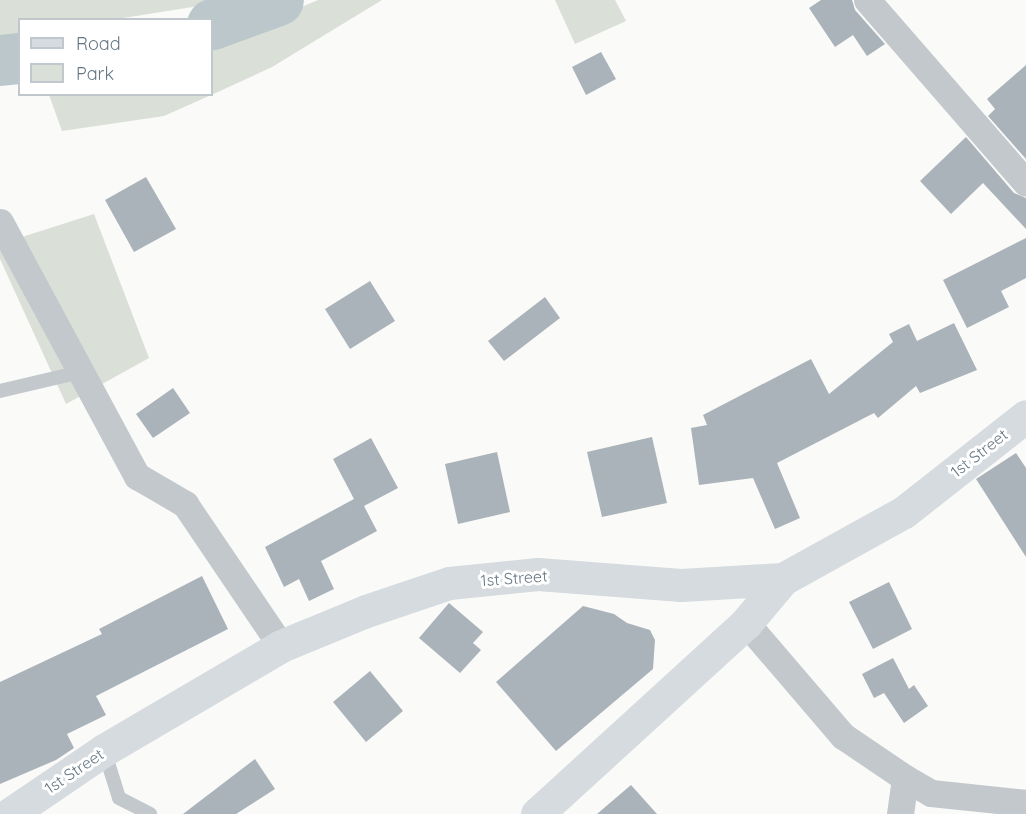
<!DOCTYPE html>
<html>
<head>
<meta charset="utf-8">
<style>
  body { margin:0 }
  #map { position:relative; width:1026px; height:814px; overflow:hidden; background:#fafaf8; font-family:Quicksand,sans-serif }
  div>[style] { position:absolute }
  .green>* { inset:0; background:#dadfd7 }
  .river>* { height:51px; margin:-25.5px; padding:0 25.5px; transform-origin:25.5px; border-radius:25.5px; background:#bbc7cb }
  .building>* { inset:0; background:#aab3b9 }
  .lane>* { height:14px; margin:-7px; padding:0 7px; transform-origin:7px; border-radius:7px; background:#c3c8cc }
  .street>* { height:27px; margin:-13.5px; padding:0 13.5px; transform-origin:13.5px; border-radius:13.5px; background:#c3c8cc }
  .secondary>* { height:33px; margin:-16.5px; padding:0 16.5px; transform-origin:16.5px; border-radius:16.5px; background:#d6dbdf }
  span { translate:-50% -50%; white-space:nowrap; text-align:center; line-height:1.15; -webkit-text-stroke:6px #fff; paint-order:stroke }
  .street-label { font-size:16px; color:#657683 }
  .legend { position:absolute; left:18px; top:18px; width:195px; height:78px; box-sizing:border-box; background:#fff; border:2px solid #c1c8cd; margin:0; padding:8px 10px; list-style:none; font-size:18px; color:#657683 }
  .legend li { display:flex; align-items:center; gap:12px; height:30px }
  .legend b { width:30px; border:2px solid #c1c8cd }
</style>
</head>
<body>
<div id="map">
  <div class="green">
    <div style="clip-path:polygon(0 0,215px 0,205px 5px,117px 19px,20px 20px,19px 35px,0 38px)"></div>
    <div style="clip-path:polygon(318px 0,382px 0,272px 67px,220px 91px,164px 116px,62px 131px,49px 95px,212px 94px,212px 39px,252px 28px)"></div>
    <div style="clip-path:polygon(555px 0,615px 0,626px 21px,575px 44px)"></div>
    <div style="clip-path:polygon(94px 214px,149px 358px,66px 404px,0 259px,0 244px)"></div>
  </div>
  <div class="river">
    <div style="left:212px;top:24px;width:70px;rotate:-20deg"></div>
    <div style="left:0;top:60px;width:20px;rotate:-6deg"></div>
  </div>
  <div class="building">
    <div style="clip-path:polygon(821px 0,852px 0,855px 10px,885px 44px,867px 56px,853px 35px,835px 47px,809px 8px)"></div>
    <div style="clip-path:polygon(601px 52px,616px 79px,586px 95px,572px 67px)"></div>
    <div style="clip-path:polygon(1026px 65px,1026px 159px,988px 116px,995px 109px,987px 99px)"></div>
    <div style="clip-path:polygon(966px 137px,1014px 193px,1026px 198px,1026px 229px,983px 183px,951px 214px,920px 181px)"></div>
    <div style="clip-path:polygon(146px 177px,176px 229px,134px 252px,105px 200px)"></div>
    <div style="clip-path:polygon(1026px 238px,1026px 278px,1001px 291px,1009px 307px,967px 328px,943px 280px)"></div>
    <div style="clip-path:polygon(370px 281px,395px 321px,350px 349px,325px 309px)"></div>
    <div style="clip-path:polygon(545px 297px,560px 318px,504px 361px,488px 341px)"></div>
    <div style="clip-path:polygon(954px 323px,977px 370px,920px 393px,916px 386px,878px 418px,874px 413px,777px 463px,800px 518px,775px 529px,753px 478px,699px 485px,691px 428px,707px 425px,703px 415px,811px 359px,829px 394px,893px 342px,889px 334px,909px 324px,917px 341px)"></div>
    <div style="clip-path:polygon(173px 388px,190px 413px,153px 438px,136px 414px)"></div>
    <div style="clip-path:polygon(652px 437px,667px 503px,602px 517px,587px 452px)"></div>
    <div style="clip-path:polygon(371px 438px,398px 488px,364px 506px,377px 531px,321px 561px,334px 589px,309px 601px,299px 579px,284px 587px,265px 547px,354px 499px,333px 459px)"></div>
    <div style="clip-path:polygon(497px 452px,510px 512px,458px 524px,445px 464px)"></div>
    <div style="clip-path:polygon(1016px 453px,1026px 468px,1026px 557px,976px 479px)"></div>
    <div style="clip-path:polygon(202px 576px,228px 629px,96px 696px,106px 715px,67px 734px,74px 748px,56px 760px,0 784px,0 682px,102px 634px,99px 629px)"></div>
    <div style="clip-path:polygon(889px 582px,912px 629px,873px 649px,849px 602px)"></div>
    <div style="clip-path:polygon(449px 603px,483px 632px,473px 643px,481px 650px,460px 673px,419px 638px)"></div>
    <div style="clip-path:polygon(583px 606px,614px 614px,627px 623px,650px 630px,655px 640px,653px 669px,556px 751px,496px 682px)"></div>
    <div style="clip-path:polygon(893px 658px,909px 689px,914px 685px,928px 706px,904px 723px,884px 693px,874px 698px,862px 674px)"></div>
    <div style="clip-path:polygon(370px 671px,403px 711px,366px 742px,333px 702px)"></div>
    <div style="clip-path:polygon(255px 759px,275px 789px,236px 814px,183px 814px)"></div>
    <div style="clip-path:polygon(631px 785px,657px 814px,597px 814px)"></div>
  </div>
  <div class="lane">
    <div style="left:0;top:391px;width:83px;rotate:-13.2deg"></div>
    <div style="left:104px;top:750px;width:50px;rotate:72.6deg"></div>
    <div style="left:119px;top:798px;width:35px;rotate:27deg"></div>
  </div>
  <div class="street">
    <div style="left:867px;top:0;width:242px;rotate:49deg"></div>
    <div style="left:0;top:222px;width:289px;rotate:61.7deg"></div>
    <div style="left:137px;top:476px;width:56px;rotate:30.3deg"></div>
    <div style="left:185px;top:504px;width:171px;rotate:55.9deg"></div>
    <div style="left:746px;top:623px;width:149px;rotate:49.4deg"></div>
    <div style="left:843px;top:736px;width:75px;rotate:34.1deg"></div>
    <div style="left:905px;top:778px;width:30px;rotate:30deg"></div>
    <div style="left:931px;top:793px;width:96px;rotate:6deg"></div>
    <div style="left:900px;top:814px;width:36px;rotate:-82deg"></div>
  </div>
  <div class="secondary">
    <div style="left:10px;top:814px;width:114px;rotate:-34.2deg"></div>
    <div style="left:104px;top:750px;width:205px;rotate:-30.4deg"></div>
    <div style="left:281px;top:646px;width:92px;rotate:-22.4deg"></div>
    <div style="left:366px;top:611px;width:88px;rotate:-18.6deg"></div>
    <div style="left:449px;top:583px;width:89px;rotate:-5.8deg"></div>
    <div style="left:538px;top:574px;width:143px;rotate:4.4deg"></div>
    <div style="left:681px;top:585px;width:102px;rotate:-3.4deg"></div>
    <div style="left:783px;top:579px;width:138px;rotate:-29deg"></div>
    <div style="left:904px;top:512px;width:155px;rotate:-38.2deg"></div>
    <div style="left:537px;top:814px;width:283px;rotate:-42.4deg"></div>
    <div style="left:746px;top:623px;width:57px;rotate:-49.9deg"></div>
  </div>
  <div class="street-label">
    <span style="left:979px;top:453px;rotate:-38deg">1st Street</span>
    <span style="left:514px;top:578px;rotate:-4deg">1st Street</span>
    <span style="left:74px;top:771px;rotate:-34deg">1st Street</span>
  </div>
  <ul class="legend">
  <li><b style="height:8px;background:#d6dbdf"></b>Road</li>
  <li><b style="height:16px;background:#dadfd7"></b>Park</li>
  </ul>
</div>
</body>
</html>
